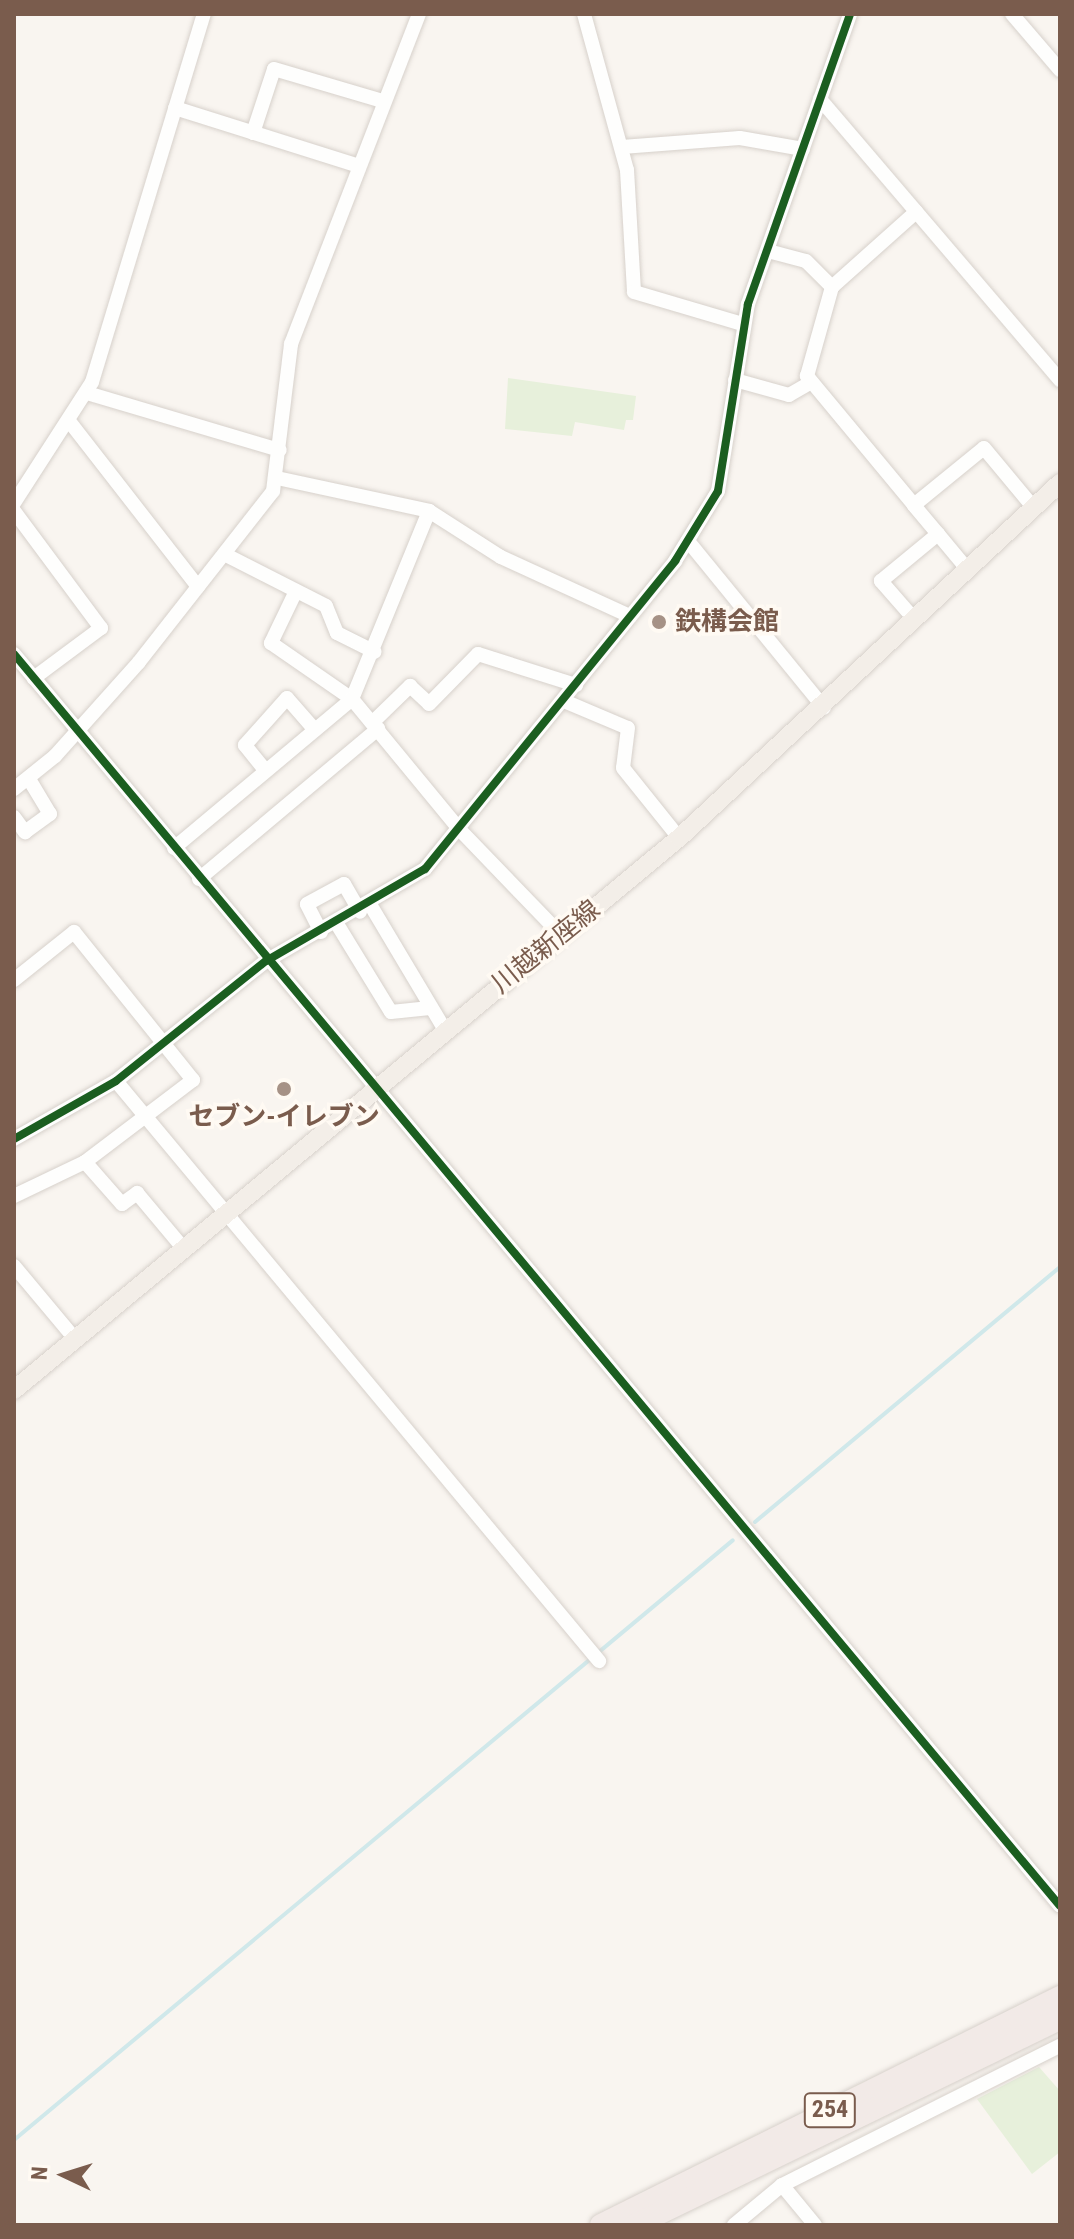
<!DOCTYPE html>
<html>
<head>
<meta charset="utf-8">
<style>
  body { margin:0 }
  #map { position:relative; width:1074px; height:2239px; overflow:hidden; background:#f9f5f0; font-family:"Roboto Condensed","Noto Sans JP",sans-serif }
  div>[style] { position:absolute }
  .green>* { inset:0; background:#e7f0db }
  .stream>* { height:4px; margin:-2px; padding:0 2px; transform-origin:2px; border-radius:2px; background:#d0e8ea }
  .roads { filter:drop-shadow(0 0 2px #d7d1cb) drop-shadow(0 0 2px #d7d1cb) }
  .minor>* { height:14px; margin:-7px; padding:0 7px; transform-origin:7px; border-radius:7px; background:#fefefd }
  .major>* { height:18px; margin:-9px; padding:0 9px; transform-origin:9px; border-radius:9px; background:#f3eee8 }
  .highway>* { height:22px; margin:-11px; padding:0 11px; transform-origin:11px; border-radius:11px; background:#f2eae7 }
  .cycleway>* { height:8px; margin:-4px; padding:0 4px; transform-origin:4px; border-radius:4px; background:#1b5e20 }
  .dots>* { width:22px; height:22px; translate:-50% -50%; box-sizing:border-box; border:4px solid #fffaf3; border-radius:50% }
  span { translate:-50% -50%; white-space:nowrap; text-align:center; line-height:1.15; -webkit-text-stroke:7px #fffaf3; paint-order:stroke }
  .shield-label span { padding:2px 6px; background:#fffaf3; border:2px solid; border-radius:6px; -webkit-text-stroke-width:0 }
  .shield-label { font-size:24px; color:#7a5c4d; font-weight:700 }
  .poi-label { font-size:26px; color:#7a5c4d; font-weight:700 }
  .left { translate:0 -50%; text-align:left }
  .street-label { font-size:26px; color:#7a5c4d }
  .frame { position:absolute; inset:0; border:16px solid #7a5c4d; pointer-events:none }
  .north { position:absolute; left:24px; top:2135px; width:80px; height:80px; -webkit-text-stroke:6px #fffaf3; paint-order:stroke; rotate:274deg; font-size:22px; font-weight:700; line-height:32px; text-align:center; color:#7a5c4d }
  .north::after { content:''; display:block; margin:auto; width:28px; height:36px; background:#7a5c4d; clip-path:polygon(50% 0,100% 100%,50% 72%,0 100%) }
</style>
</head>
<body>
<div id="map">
  <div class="green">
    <div style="clip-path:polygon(508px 378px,636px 396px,633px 420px,626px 420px,624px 430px,575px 422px,572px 436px,505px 429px)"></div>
    <div style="clip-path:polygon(1039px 2067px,1060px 2091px,1060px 2152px,1032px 2174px,977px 2099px)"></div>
  </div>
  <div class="stream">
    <div style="left:755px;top:1522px;width:398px;rotate:-39.9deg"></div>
    <div style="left:14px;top:2140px;width:936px;rotate:-39.84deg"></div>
  </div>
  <div class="roads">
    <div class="minor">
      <div style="left:584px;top:14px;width:162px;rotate:74.6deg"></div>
      <div style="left:627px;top:170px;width:122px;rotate:86.7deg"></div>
      <div style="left:634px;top:292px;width:114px;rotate:16.4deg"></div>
      <div style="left:1012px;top:14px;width:74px;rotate:49.4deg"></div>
      <div style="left:820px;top:99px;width:370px;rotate:49.5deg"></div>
      <div style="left:175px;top:108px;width:193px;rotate:17.5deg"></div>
      <div style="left:253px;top:133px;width:67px;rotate:-71.8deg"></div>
      <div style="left:274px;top:69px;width:114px;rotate:16.4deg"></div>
      <div style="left:622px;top:147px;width:118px;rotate:-4.4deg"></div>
      <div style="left:740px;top:138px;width:64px;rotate:9.9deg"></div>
      <div style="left:768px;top:251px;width:39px;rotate:15deg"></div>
      <div style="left:806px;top:261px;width:37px;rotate:45deg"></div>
      <div style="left:735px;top:380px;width:56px;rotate:15.5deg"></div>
      <div style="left:789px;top:395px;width:24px;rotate:-30deg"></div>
      <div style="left:87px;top:393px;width:201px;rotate:16.5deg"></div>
      <div style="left:69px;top:421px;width:210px;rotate:52.1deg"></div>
      <div style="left:277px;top:478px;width:156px;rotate:12.2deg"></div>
      <div style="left:429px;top:511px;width:85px;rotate:32.6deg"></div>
      <div style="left:501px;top:557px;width:142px;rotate:24.6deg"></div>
      <div style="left:14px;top:503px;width:144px;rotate:-57.2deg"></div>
      <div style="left:92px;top:382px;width:385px;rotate:-73.1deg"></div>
      <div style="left:914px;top:505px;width:168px;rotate:-129.7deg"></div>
      <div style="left:807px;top:376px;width:92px;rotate:-74.3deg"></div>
      <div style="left:832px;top:287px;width:113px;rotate:-41.8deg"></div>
      <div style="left:14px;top:511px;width:146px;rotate:53.4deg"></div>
      <div style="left:101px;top:628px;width:84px;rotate:143.3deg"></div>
      <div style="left:938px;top:534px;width:47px;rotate:50.2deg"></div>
      <div style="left:688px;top:541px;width:215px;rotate:50.8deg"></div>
      <div style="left:226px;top:555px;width:112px;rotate:27deg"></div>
      <div style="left:326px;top:606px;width:29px;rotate:68deg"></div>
      <div style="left:337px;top:633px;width:42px;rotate:26.6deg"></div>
      <div style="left:296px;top:591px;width:58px;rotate:115.7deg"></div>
      <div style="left:271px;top:643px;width:98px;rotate:34.7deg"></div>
      <div style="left:352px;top:699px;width:203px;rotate:-67.7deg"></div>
      <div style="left:915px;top:620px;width:52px;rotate:-131.1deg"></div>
      <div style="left:881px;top:581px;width:74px;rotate:-39.5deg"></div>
      <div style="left:938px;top:534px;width:38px;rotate:-130deg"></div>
      <div style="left:914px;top:505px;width:90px;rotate:-39.2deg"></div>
      <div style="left:984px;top:448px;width:78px;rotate:50.2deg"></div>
      <div style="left:14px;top:654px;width:1631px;rotate:50.12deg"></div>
      <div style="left:564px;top:701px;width:69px;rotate:22.9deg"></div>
      <div style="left:628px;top:728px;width:40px;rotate:97.1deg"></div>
      <div style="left:623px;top:768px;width:90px;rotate:51.3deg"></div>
      <div style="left:373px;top:722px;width:52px;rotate:-44.2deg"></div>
      <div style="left:410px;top:686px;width:26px;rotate:43deg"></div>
      <div style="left:429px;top:704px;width:70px;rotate:-45.6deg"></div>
      <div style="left:478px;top:654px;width:103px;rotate:17.6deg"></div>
      <div style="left:265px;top:770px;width:32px;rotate:-129deg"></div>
      <div style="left:245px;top:745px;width:63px;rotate:-48.2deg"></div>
      <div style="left:287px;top:698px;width:41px;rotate:48.9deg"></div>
      <div style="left:14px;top:789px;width:53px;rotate:-38.8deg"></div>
      <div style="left:55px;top:756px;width:126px;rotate:-48.2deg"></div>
      <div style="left:139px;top:662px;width:217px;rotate:-51.9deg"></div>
      <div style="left:273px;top:491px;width:148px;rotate:-83deg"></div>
      <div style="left:291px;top:344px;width:354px;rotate:-68.8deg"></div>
      <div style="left:14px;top:817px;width:19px;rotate:54deg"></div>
      <div style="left:25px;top:832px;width:31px;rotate:-36deg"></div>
      <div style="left:50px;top:814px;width:41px;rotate:-121deg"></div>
      <div style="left:174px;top:848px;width:232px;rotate:-39.9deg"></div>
      <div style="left:352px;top:699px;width:170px;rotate:50.5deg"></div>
      <div style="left:460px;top:830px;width:146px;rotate:46.1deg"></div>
      <div style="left:199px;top:879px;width:234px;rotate:-40deg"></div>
      <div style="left:371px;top:906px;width:144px;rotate:59.2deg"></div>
      <div style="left:337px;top:924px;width:103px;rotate:58.5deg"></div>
      <div style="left:391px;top:1012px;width:39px;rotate:-6deg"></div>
      <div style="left:321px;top:932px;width:31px;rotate:-117deg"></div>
      <div style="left:307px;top:904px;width:42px;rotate:-28.4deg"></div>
      <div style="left:344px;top:884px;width:32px;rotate:60deg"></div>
      <div style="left:14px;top:980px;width:77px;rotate:-38.7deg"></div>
      <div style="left:74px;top:932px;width:190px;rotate:51.2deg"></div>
      <div style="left:193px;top:1080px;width:136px;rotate:142.8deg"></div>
      <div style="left:85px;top:1162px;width:79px;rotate:154.4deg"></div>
      <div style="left:116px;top:1081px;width:755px;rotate:50.21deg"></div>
      <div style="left:14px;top:1139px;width:117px;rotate:-29.6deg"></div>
      <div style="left:116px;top:1081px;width:192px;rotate:-38.7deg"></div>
      <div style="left:266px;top:961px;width:184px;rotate:-30.1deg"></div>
      <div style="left:425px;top:869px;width:397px;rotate:-50.9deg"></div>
      <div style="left:675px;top:561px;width:82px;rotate:-58.4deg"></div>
      <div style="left:718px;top:491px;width:189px;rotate:-80.9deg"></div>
      <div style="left:748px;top:304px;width:307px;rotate:-70.6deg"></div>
      <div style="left:85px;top:1162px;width:56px;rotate:48.6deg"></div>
      <div style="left:122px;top:1204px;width:19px;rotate:-36deg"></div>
      <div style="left:137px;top:1193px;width:73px;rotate:50deg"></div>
      <div style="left:14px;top:1266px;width:95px;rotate:50.1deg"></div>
      <div style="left:782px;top:2185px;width:311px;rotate:-26.6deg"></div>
      <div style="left:734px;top:2225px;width:62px;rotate:-39.8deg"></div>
      <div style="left:782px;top:2185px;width:52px;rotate:50.5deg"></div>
    </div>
    <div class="major">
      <div style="left:14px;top:1390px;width:864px;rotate:-39.7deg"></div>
      <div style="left:679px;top:838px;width:521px;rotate:-42.98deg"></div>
    </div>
    <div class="highway">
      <div style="left:601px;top:2225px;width:513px;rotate:-26.42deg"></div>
      <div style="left:635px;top:2225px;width:472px;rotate:-25.9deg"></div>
    </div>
  </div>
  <div class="cycleway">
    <div style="left:14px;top:654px;width:1631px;rotate:50.12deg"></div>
    <div style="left:14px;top:1139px;width:117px;rotate:-29.6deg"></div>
    <div style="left:116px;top:1081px;width:192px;rotate:-38.7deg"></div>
    <div style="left:266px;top:961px;width:184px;rotate:-30.1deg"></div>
    <div style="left:425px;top:869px;width:397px;rotate:-50.9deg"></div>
    <div style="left:675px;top:561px;width:82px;rotate:-58.4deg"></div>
    <div style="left:718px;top:491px;width:189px;rotate:-80.9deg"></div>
    <div style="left:748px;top:304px;width:307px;rotate:-70.6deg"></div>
  </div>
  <div class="dots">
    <div style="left:659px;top:622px;background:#a69286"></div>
    <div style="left:284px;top:1089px;background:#a69286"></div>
  </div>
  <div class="shield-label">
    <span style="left:830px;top:2110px">254</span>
  </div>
  <div class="poi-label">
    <span class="left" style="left:675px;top:622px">鉄構会館</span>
    <span style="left:284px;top:1117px">セブン-イレブン</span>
  </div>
  <div class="street-label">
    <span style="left:546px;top:947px;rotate:-39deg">川越新座線</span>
  </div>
  <div class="frame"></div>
  <div class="north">N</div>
</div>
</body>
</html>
